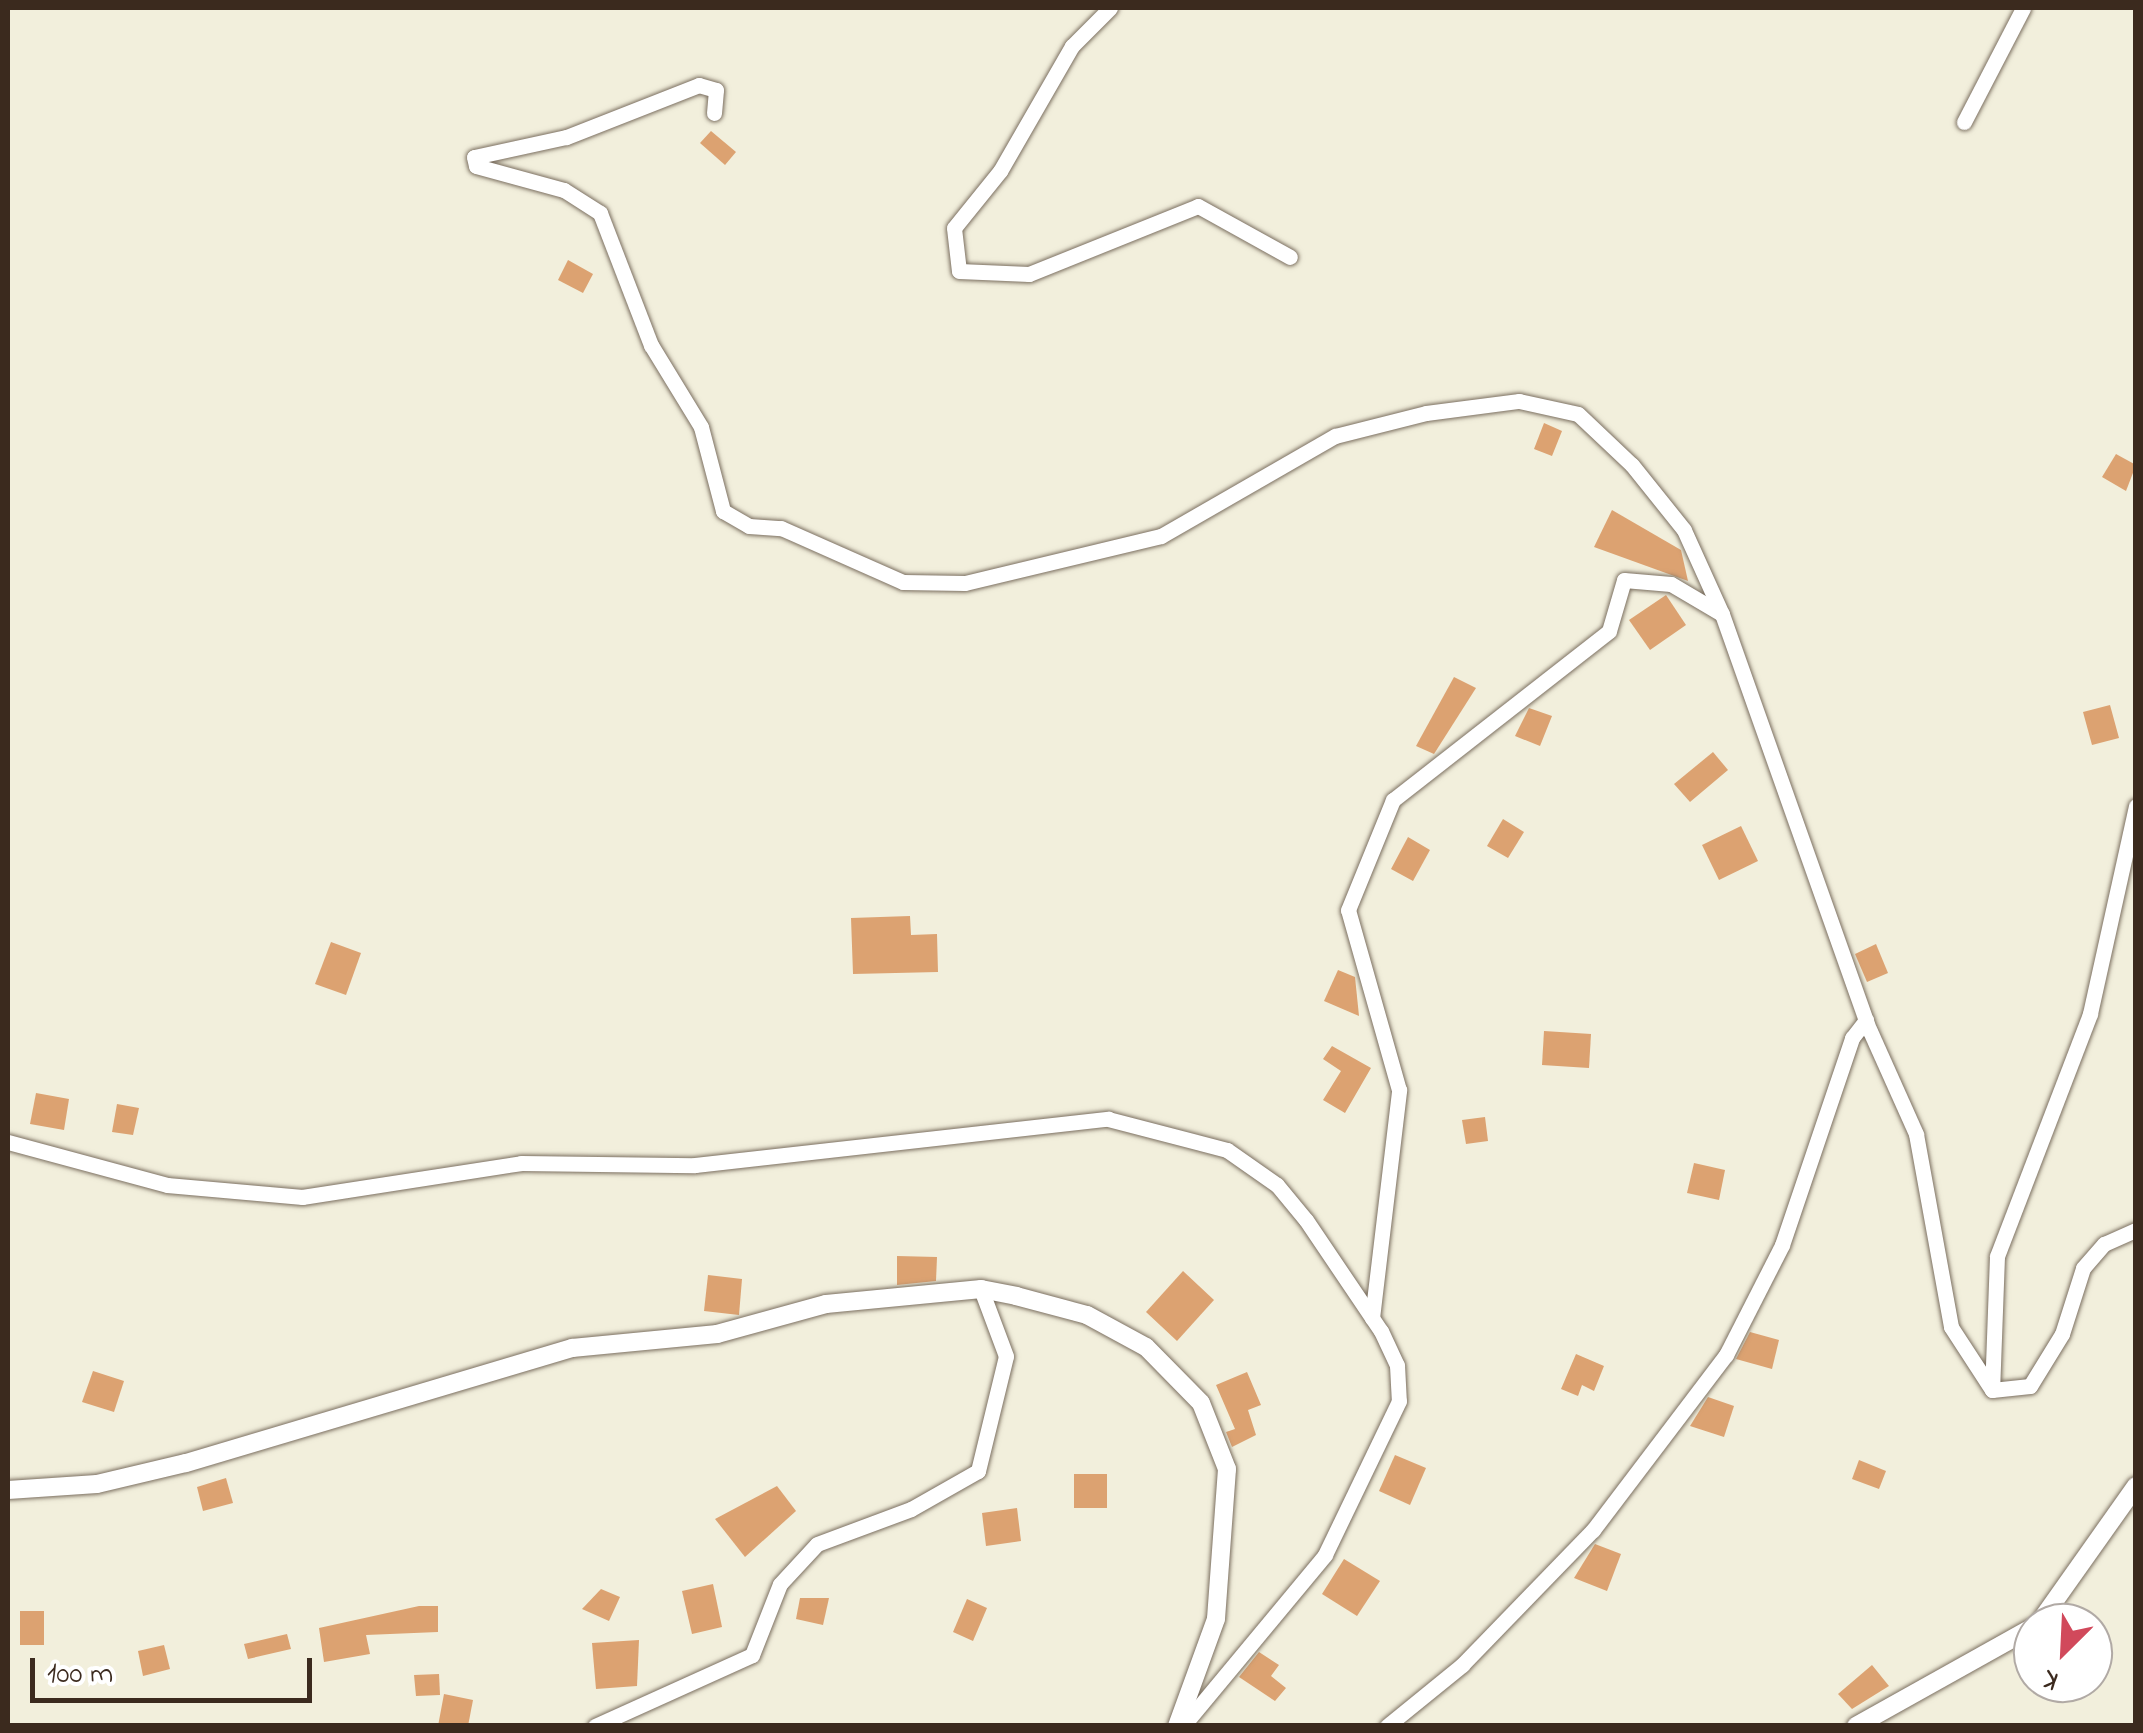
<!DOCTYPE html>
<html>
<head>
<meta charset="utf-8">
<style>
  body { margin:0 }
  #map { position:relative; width:2143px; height:1733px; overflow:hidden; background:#f2efdc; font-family:"Indie Flower",sans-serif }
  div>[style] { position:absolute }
  .building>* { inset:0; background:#dca271 }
  .roads { filter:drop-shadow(0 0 2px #7b6f60) drop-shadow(0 0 2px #7b6f60) }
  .minor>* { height:15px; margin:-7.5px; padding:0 7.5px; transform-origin:7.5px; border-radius:7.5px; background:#fff }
  .tertiary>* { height:18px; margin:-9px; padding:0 9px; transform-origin:9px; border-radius:9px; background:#fff }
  span { translate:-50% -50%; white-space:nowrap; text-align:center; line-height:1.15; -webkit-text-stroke:8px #fff; paint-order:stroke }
  .frame { position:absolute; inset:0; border:10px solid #3b2a1e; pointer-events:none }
  .north { position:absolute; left:2013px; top:1603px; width:100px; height:100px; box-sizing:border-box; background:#fff; border:2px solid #b1aaa5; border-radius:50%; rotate:204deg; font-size:28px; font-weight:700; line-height:40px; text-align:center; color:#3b2a1e }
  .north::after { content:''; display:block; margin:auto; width:35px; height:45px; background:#d1495b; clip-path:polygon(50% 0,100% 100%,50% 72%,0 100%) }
  .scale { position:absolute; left:30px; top:1658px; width:282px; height:45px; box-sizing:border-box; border:5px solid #3b2a1e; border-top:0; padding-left:12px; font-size:30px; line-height:35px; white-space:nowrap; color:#3b2a1e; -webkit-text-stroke:8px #fff; paint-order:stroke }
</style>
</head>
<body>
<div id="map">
  <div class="building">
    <div style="clip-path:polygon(711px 131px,736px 152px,725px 165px,700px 143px)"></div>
    <div style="clip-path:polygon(568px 260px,593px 274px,583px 293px,558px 280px)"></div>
    <div style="clip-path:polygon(1544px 423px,1562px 431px,1552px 456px,1534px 449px)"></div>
    <div style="clip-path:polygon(2116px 454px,2136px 465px,2126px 491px,2102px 477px)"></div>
    <div style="clip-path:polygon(1612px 510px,1681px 550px,1688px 581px,1594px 547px)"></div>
    <div style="clip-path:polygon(1666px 595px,1686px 625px,1650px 650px,1629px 620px)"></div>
    <div style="clip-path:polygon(1454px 677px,1476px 688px,1434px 754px,1416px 746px)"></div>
    <div style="clip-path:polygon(2110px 705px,2119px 738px,2092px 745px,2083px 712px)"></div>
    <div style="clip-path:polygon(1529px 708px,1552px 716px,1540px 746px,1515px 736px)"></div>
    <div style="clip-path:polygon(1713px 752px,1728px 770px,1690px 802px,1674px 784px)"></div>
    <div style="clip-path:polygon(1503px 819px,1524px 832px,1508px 858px,1487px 846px)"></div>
    <div style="clip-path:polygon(1741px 826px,1758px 861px,1719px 880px,1702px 845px)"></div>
    <div style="clip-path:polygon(1408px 837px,1430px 850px,1413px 881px,1391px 869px)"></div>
    <div style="clip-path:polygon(910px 916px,911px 935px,937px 934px,938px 972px,853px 974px,851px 918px)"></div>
    <div style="clip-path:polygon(331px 942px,361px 953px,346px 995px,315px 984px)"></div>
    <div style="clip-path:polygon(1876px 944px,1888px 973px,1867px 982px,1855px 954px)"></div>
    <div style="clip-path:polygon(1338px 970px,1355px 977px,1359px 1016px,1324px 1001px)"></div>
    <div style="clip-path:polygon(1544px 1031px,1591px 1034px,1589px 1068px,1542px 1065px)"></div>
    <div style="clip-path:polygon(1332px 1046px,1371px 1068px,1345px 1113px,1323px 1100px,1341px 1071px,1323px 1059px)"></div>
    <div style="clip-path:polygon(36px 1093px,69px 1099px,64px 1130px,30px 1124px)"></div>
    <div style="clip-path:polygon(117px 1104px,139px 1108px,133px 1135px,112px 1132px)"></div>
    <div style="clip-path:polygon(1485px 1117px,1488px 1141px,1466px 1144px,1462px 1120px)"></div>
    <div style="clip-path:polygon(1694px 1163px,1725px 1170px,1719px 1200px,1687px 1193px)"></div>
    <div style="clip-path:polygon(897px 1256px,937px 1257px,936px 1281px,897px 1285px)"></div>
    <div style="clip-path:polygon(1183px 1271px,1214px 1300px,1177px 1341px,1146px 1312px)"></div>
    <div style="clip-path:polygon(708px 1275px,742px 1279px,739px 1315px,704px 1311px)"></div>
    <div style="clip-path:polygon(1750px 1332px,1779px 1340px,1772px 1369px,1736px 1359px)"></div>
    <div style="clip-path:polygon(1576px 1354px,1604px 1366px,1594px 1391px,1582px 1385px,1578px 1396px,1561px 1389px)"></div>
    <div style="clip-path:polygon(93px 1371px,124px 1381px,114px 1412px,82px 1402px)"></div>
    <div style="clip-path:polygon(1247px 1372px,1261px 1405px,1248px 1410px,1256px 1435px,1232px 1447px,1226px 1432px,1235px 1429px,1216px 1385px)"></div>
    <div style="clip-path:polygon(1708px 1397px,1734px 1406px,1724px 1437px,1690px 1426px)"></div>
    <div style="clip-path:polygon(1395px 1455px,1426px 1468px,1410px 1505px,1379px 1491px)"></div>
    <div style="clip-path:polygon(1859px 1460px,1886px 1471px,1879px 1489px,1852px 1479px)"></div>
    <div style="clip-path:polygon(1074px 1474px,1107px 1474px,1107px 1508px,1074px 1508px)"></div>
    <div style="clip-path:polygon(226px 1478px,233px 1503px,203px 1511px,197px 1487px)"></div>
    <div style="clip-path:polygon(777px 1486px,796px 1511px,745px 1557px,715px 1519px)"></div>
    <div style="clip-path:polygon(1017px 1508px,1021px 1541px,986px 1546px,982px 1513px)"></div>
    <div style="clip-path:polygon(1595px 1544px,1621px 1554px,1607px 1591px,1574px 1578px)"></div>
    <div style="clip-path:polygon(1344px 1559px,1380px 1581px,1357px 1616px,1322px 1594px)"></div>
    <div style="clip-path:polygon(713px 1584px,722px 1627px,692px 1634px,682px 1591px)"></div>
    <div style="clip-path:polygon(601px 1589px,620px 1597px,609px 1621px,582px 1609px)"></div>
    <div style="clip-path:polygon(800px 1598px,829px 1598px,823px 1625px,796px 1619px)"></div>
    <div style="clip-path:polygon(967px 1599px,987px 1608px,973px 1641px,953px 1632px)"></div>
    <div style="clip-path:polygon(419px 1606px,438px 1606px,438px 1632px,366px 1635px,370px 1654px,324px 1662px,319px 1628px)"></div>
    <div style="clip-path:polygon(20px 1611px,44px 1611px,44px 1645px,20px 1645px)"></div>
    <div style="clip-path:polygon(287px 1634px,291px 1649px,248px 1659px,244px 1644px)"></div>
    <div style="clip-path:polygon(639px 1640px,637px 1686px,596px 1689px,592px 1643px)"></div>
    <div style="clip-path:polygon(164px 1645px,170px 1669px,143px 1676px,138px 1651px)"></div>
    <div style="clip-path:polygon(1259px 1652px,1279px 1665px,1271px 1676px,1286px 1688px,1275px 1701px,1239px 1677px)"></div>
    <div style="clip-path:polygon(1872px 1665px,1889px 1686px,1852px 1709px,1838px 1694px)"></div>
    <div style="clip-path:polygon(439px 1674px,440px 1695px,416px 1696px,414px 1675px)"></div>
    <div style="clip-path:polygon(444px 1694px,473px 1700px,468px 1726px,438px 1726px)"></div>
  </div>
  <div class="roads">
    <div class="minor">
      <div style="left:1110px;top:8px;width:54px;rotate:135deg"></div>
      <div style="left:1072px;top:46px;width:144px;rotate:119.9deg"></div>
      <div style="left:1000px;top:171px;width:73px;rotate:128.9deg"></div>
      <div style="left:954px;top:228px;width:43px;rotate:83.4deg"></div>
      <div style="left:959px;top:271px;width:70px;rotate:2.5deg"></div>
      <div style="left:1029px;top:274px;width:182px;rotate:-21.9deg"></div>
      <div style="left:1198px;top:206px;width:105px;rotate:29deg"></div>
      <div style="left:714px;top:113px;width:23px;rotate:-85deg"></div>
      <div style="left:716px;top:90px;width:18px;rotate:-164deg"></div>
      <div style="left:699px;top:85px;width:143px;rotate:158.6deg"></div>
      <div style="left:566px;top:137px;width:94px;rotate:167.7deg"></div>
      <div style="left:474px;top:157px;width:9px;rotate:77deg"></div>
      <div style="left:476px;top:166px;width:91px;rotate:15.3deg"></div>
      <div style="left:564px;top:190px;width:43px;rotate:32.6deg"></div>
      <div style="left:600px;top:213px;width:142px;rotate:68.9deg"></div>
      <div style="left:651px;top:345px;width:96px;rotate:58.6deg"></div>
      <div style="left:701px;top:427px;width:87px;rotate:75.3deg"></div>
      <div style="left:723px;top:511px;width:30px;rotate:30deg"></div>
      <div style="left:749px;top:526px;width:32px;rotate:4deg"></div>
      <div style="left:781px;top:528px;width:133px;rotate:23.9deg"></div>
      <div style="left:903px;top:582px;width:62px;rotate:0.9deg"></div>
      <div style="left:965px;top:583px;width:202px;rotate:-13.5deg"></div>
      <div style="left:1161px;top:536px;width:201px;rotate:-29.9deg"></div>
      <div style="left:1335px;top:436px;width:94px;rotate:-14.2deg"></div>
      <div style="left:1426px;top:413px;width:94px;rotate:-7.4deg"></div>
      <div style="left:1519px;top:401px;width:60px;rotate:12.4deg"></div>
      <div style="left:1578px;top:414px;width:74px;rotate:43.4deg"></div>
      <div style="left:1632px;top:465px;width:83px;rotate:51.3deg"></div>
      <div style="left:1684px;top:530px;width:92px;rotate:65.7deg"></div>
      <div style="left:1722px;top:614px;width:442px;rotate:70.5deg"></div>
      <div style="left:1870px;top:1031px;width:113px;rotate:65.9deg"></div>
      <div style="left:1916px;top:1134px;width:196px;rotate:79.7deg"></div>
      <div style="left:1951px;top:1327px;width:75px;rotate:56.9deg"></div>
      <div style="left:1964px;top:122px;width:128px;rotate:-62.6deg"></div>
      <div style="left:2136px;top:806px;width:213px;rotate:102.5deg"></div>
      <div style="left:2090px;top:1014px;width:259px;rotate:111deg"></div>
      <div style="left:1997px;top:1256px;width:134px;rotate:92.1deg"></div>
      <div style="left:1992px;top:1390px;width:38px;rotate:-6deg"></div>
      <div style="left:2030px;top:1386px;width:61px;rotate:-58.4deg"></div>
      <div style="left:2062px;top:1334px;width:69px;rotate:-72.3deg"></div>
      <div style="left:2083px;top:1268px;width:32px;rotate:-49deg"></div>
      <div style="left:2104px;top:1244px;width:35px;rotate:-24deg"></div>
      <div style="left:8px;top:1142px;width:165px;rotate:15.1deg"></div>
      <div style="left:167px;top:1185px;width:136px;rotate:5.1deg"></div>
      <div style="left:302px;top:1197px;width:222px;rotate:-8.8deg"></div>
      <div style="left:521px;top:1163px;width:174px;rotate:0.7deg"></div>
      <div style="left:695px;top:1165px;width:416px;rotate:-6.4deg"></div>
      <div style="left:1108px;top:1119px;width:123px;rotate:14.6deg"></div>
      <div style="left:1227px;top:1150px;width:61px;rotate:35deg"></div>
      <div style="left:1277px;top:1185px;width:45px;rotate:50.4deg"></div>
      <div style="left:1306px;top:1220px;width:134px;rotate:56deg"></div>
      <div style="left:1381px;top:1331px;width:38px;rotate:65deg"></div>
      <div style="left:1397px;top:1365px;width:36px;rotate:87deg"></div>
      <div style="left:1399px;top:1401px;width:171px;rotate:115.7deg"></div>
      <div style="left:1325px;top:1555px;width:222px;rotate:129.7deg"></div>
      <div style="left:1372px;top:1318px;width:230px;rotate:-83.2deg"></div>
      <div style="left:1399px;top:1090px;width:187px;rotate:-105.8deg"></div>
      <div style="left:1348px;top:910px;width:119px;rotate:-67.8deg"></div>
      <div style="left:1393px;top:800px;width:274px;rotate:-38deg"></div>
      <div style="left:1609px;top:631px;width:53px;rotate:-73.6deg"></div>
      <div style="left:1624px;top:580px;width:47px;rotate:4.9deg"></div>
      <div style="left:1671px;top:584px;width:59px;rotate:30.5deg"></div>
      <div style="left:595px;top:1726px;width:172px;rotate:-24.3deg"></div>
      <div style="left:752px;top:1655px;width:76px;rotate:-68.5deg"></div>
      <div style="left:780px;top:1584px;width:54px;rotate:-47.2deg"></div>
      <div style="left:817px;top:1544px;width:100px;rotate:-20.4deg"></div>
      <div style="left:911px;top:1509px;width:77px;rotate:-29.6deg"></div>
      <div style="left:978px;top:1471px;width:118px;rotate:-76.3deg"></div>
      <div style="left:1006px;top:1356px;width:72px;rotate:-110.5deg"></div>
      <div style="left:1387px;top:1726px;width:97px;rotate:-39.1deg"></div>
      <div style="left:1462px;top:1665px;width:188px;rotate:-45.9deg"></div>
      <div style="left:1593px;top:1530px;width:220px;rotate:-52.8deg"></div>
      <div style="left:1726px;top:1355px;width:123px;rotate:-63deg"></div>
      <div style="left:1782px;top:1245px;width:219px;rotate:-71.3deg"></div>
      <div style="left:1852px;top:1038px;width:23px;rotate:-52deg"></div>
    </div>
    <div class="tertiary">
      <div style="left:8px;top:1490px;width:89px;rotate:-3.9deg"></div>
      <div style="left:97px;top:1484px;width:91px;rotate:-13.3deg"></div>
      <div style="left:186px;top:1463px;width:403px;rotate:-16.6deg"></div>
      <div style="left:572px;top:1348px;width:146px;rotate:-5.5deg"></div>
      <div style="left:717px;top:1334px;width:113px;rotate:-15.4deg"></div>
      <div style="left:826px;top:1304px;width:156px;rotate:-5.5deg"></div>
      <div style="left:981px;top:1289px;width:36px;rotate:11deg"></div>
      <div style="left:1016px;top:1296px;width:73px;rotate:15deg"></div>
      <div style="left:1087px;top:1315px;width:67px;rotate:28.5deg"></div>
      <div style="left:1146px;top:1347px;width:78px;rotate:45.5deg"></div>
      <div style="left:1201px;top:1403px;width:71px;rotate:68.5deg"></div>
      <div style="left:1227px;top:1469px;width:150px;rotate:94.2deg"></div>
      <div style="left:1216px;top:1619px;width:114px;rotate:110deg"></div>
      <div style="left:2039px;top:1623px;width:168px;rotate:-54.7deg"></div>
      <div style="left:1856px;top:1726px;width:203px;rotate:-29.2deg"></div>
    </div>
  </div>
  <div class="frame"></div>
  <div class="north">K</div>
  <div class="scale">100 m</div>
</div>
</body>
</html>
